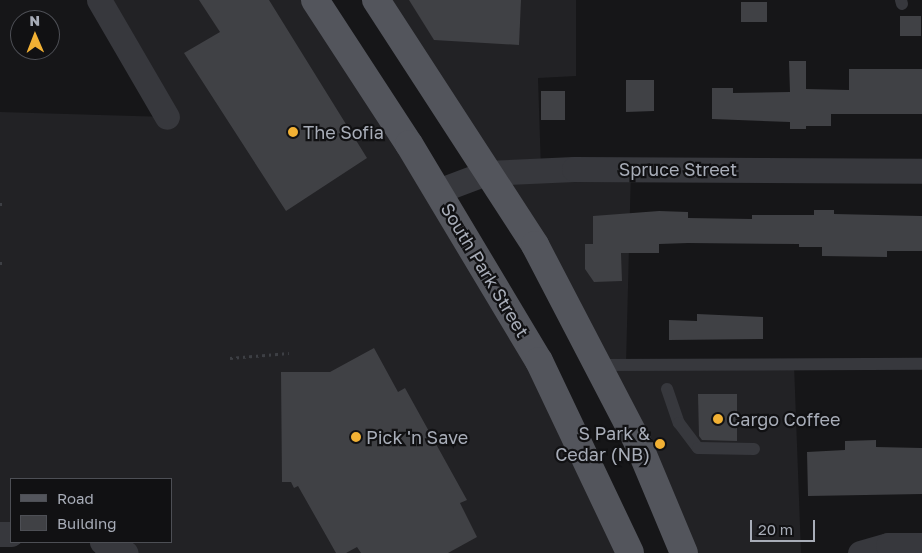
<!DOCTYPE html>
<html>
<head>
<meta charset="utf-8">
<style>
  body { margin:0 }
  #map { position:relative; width:922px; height:553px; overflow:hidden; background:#161618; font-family:"Golos Text",sans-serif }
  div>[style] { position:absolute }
  .built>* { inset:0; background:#222225 }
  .building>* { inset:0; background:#404145 }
  .path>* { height:3px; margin-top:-1.5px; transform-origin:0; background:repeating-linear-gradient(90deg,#3d3f44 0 2.5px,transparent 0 6.5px) }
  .service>* { height:12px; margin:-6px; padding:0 6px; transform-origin:6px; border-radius:6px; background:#37383d }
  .minor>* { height:25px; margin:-12.5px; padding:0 12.5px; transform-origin:12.5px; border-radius:12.5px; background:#37383d }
  .primary>* { height:28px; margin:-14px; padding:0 14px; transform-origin:14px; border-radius:14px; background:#53555c }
  .dots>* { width:14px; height:14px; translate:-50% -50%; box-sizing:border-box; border:2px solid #111113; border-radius:50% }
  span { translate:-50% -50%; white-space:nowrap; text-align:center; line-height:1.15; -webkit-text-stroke:4.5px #111113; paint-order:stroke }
  .poi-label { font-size:18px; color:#a8adb8 }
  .left { translate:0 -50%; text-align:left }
  .right { translate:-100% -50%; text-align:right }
  .street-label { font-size:18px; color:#a8adb8 }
  .legend { position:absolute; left:10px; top:478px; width:162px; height:65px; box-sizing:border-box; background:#111113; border:1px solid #4d4f55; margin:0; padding:6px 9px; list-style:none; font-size:15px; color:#a8adb8 }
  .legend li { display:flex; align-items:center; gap:10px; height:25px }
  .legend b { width:25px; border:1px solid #4d4f55 }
  .north { position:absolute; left:10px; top:10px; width:50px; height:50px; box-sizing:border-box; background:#111113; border:1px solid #4d4f55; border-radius:50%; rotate:359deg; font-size:14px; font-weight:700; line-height:20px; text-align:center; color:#a8adb8 }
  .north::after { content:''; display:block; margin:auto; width:18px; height:22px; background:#f2b134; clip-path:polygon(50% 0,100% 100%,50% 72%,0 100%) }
  .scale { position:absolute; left:750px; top:520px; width:65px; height:22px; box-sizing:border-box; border:2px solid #a8adb8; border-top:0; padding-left:6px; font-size:15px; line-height:18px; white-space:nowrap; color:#a8adb8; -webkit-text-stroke:4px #111113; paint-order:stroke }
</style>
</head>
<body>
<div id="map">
  <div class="built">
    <div style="clip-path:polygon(99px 0,317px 0,409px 144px,630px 553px,126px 553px,102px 542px,171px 542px,171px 479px,11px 479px,11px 534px,0 534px,0 112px,167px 117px)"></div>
    <div style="clip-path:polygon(376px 0,576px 0,576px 76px,538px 78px,541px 170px,631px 169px,626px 365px,794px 364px,801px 553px,684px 553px,638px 443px)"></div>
  </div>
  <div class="building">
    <div style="clip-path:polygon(199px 0,269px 0,367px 158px,286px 211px,184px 53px,220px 32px)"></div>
    <div style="clip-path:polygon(409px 0,521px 0,519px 45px,434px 40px)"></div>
    <div style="clip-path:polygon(741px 2px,767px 2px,767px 22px,741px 22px)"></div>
    <div style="clip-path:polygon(900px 16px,921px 16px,921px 36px,900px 36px)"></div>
    <div style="clip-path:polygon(789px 61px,806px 61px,806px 89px,849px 90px,849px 69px,922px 69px,922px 114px,831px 114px,831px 126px,806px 126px,806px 122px,806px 129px,790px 129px,790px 122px,712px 119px,712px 88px,733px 88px,733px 93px,790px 92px)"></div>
    <div style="clip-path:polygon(626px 80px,654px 80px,654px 111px,626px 112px)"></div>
    <div style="clip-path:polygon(541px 91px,565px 91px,565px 120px,541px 120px)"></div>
    <div style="clip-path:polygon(814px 210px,834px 210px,834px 214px,922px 216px,922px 251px,887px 251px,887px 257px,822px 256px,822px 247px,799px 247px,799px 244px,688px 243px,659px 244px,659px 253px,621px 253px,622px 281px,594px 282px,585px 269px,585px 244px,593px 244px,593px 216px,659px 211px,688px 212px,688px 218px,752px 219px,752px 215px,814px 215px)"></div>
    <div style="clip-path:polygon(697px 314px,763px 317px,763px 339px,669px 340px,669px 320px,697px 321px)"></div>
    <div style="clip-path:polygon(374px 348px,398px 392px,405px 388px,467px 500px,460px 503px,477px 537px,448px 553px,361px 553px,357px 547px,346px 553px,336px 553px,298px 486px,294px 488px,291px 482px,282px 482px,281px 372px,330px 372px)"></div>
    <div style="clip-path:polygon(698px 394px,737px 394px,737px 441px,702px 440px,699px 436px)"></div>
    <div style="clip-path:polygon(876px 440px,876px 447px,922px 448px,922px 494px,808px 496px,807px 452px,845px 450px,845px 441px)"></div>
  </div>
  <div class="path">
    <div style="left:0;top:204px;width:5px"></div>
    <div style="left:0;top:263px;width:2px"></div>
    <div style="left:230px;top:358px;width:59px;rotate:-4.8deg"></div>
  </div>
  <div class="service">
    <div style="left:901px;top:0;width:4px;rotate:76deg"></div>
    <div style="left:598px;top:365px;width:324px;rotate:-0.2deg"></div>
    <div style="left:667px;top:389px;width:36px;rotate:71deg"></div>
    <div style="left:679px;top:423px;width:31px;rotate:53deg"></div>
    <div style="left:698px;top:448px;width:56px;rotate:1deg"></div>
  </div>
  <div class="minor">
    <div style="left:99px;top:0;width:135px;rotate:59.8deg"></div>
    <div style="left:438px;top:191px;width:51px;rotate:-20.6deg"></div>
    <div style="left:486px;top:173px;width:88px;rotate:-2.6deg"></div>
    <div style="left:574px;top:169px;width:348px;rotate:0.3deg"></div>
    <div style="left:0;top:534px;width:11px"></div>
    <div style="left:102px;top:542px;width:26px;rotate:25deg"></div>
    <div style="left:860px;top:553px;width:29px;rotate:-16deg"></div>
    <div style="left:888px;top:545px;width:34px"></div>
  </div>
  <div class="primary">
    <div style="left:315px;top:0;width:172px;rotate:56.9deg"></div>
    <div style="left:409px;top:144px;width:253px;rotate:59.1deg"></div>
    <div style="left:539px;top:361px;width:212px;rotate:64.6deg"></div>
    <div style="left:376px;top:0;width:292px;rotate:57deg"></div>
    <div style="left:535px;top:245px;width:223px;rotate:62.5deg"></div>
    <div style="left:638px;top:443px;width:119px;rotate:67.3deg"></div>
  </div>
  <div class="dots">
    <div style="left:293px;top:132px;background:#f2b134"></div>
    <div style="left:718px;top:419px;background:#f2b134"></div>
    <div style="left:356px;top:437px;background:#f2b134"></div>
    <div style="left:660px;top:444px;background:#f2b134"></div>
  </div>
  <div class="poi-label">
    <span class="left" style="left:303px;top:132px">The Sofia</span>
    <span class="left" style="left:728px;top:419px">Cargo Coffee</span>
    <span class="right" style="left:650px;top:444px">S Park &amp;<br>Cedar (NB)</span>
    <span class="left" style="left:366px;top:437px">Pick 'n Save</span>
  </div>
  <div class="street-label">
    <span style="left:678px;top:169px">Spruce Street</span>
    <span style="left:485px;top:270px;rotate:59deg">South Park Street</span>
  </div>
  <ul class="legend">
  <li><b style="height:6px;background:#53555c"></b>Road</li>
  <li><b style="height:14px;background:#404145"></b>Building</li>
  </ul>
  <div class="north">N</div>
  <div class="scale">20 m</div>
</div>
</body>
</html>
